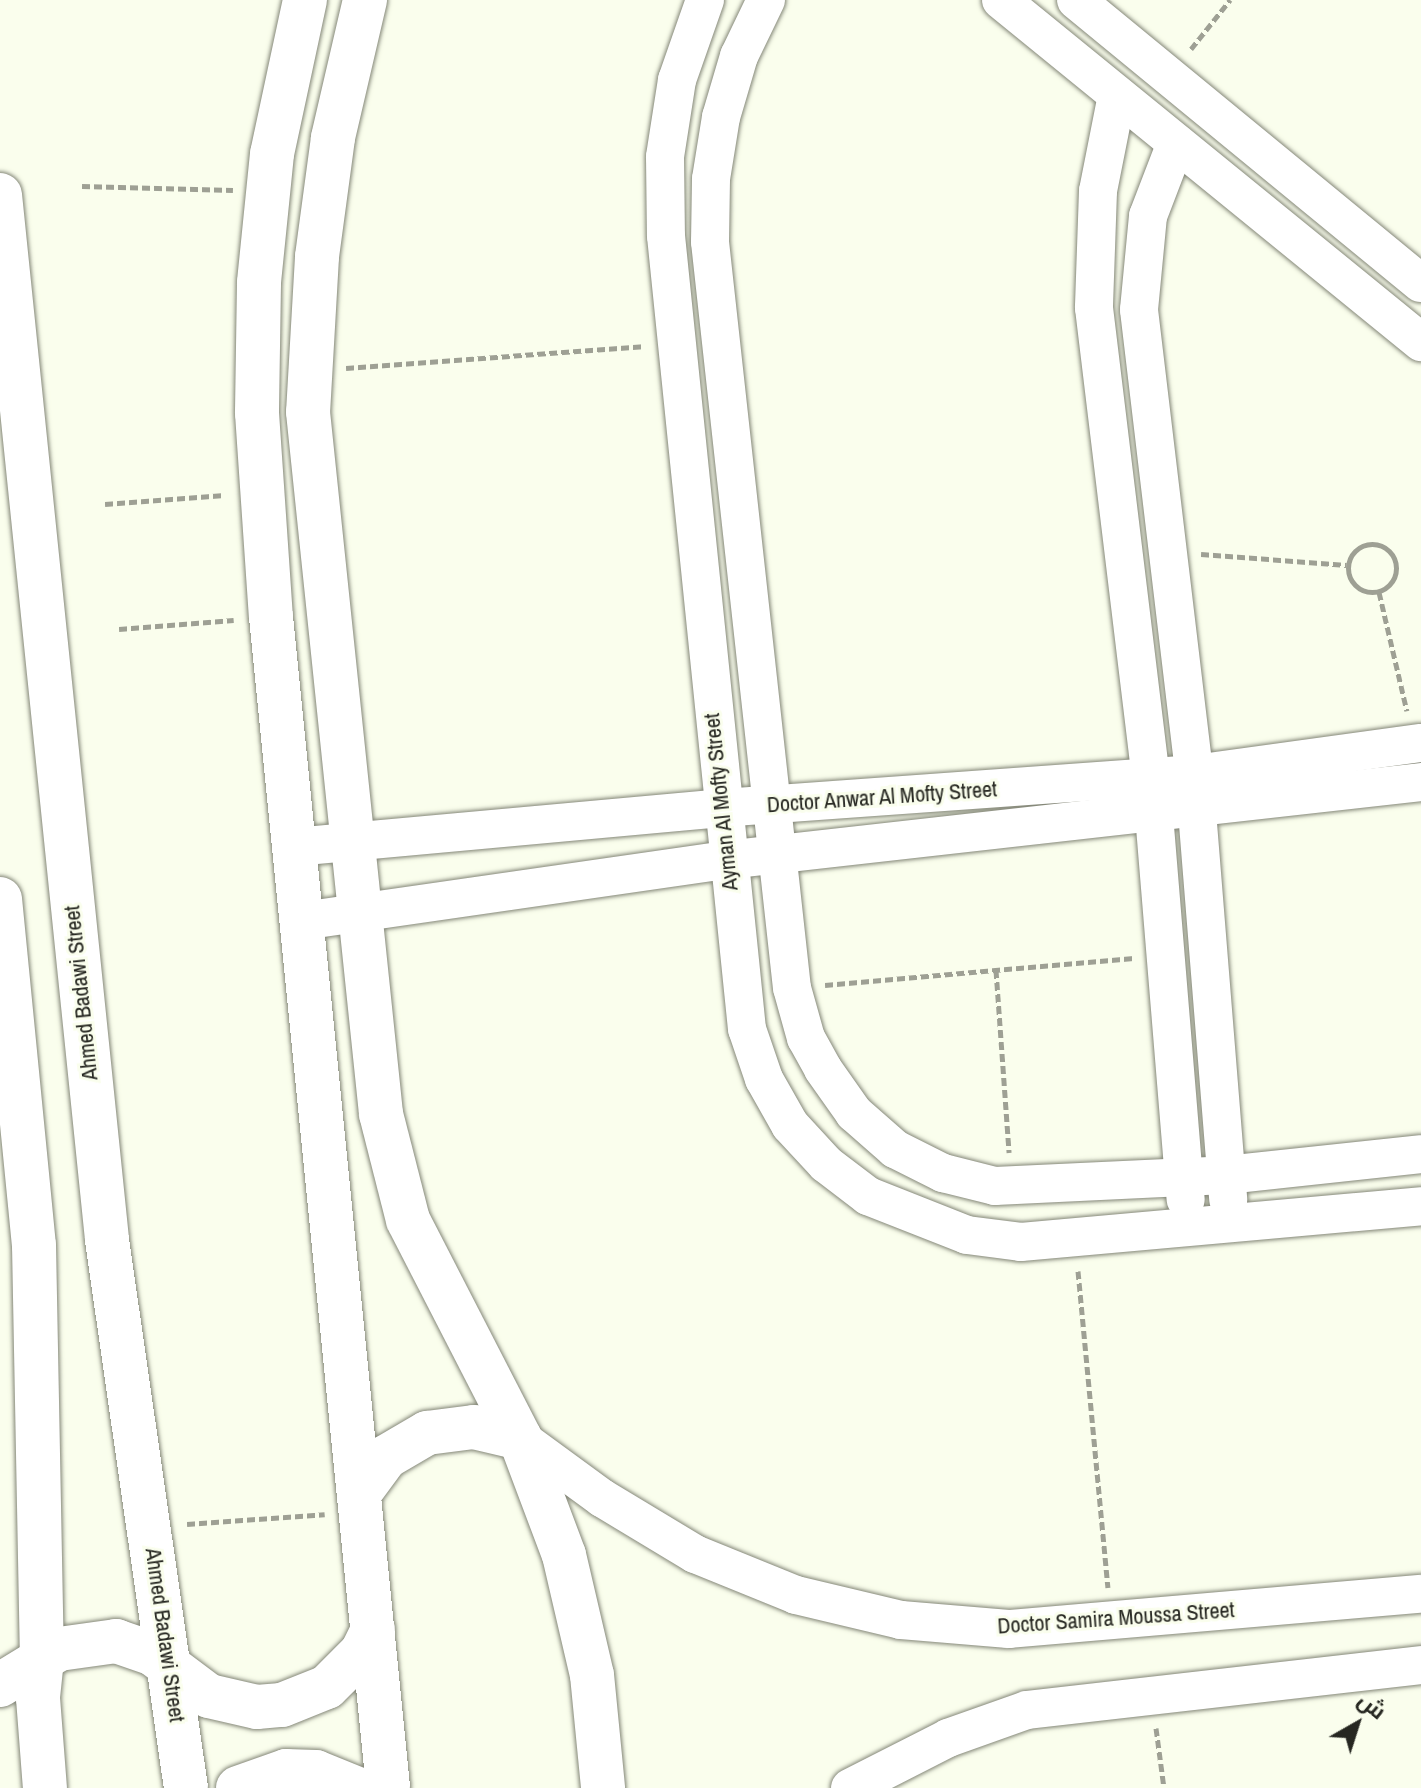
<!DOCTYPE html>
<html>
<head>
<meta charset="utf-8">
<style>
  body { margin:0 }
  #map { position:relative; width:1421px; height:1788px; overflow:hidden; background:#fafeed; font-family:"Archivo Narrow",Cairo,sans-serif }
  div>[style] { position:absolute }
  .path>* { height:5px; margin-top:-2.5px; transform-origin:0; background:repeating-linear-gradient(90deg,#9ea094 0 8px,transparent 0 12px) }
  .path>.ring { margin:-2.5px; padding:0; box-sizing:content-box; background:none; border:5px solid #9ea094; border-radius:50% }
  .roads { filter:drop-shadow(0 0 2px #848778) drop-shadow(0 0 2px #848778) }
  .minor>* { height:38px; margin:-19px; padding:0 19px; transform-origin:19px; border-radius:19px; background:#fff }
  .tertiary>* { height:44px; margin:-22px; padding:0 22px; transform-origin:22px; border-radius:22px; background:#fff }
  span { translate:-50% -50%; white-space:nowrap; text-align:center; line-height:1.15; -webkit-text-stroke:6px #fafeed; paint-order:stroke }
  .street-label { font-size:22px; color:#262721 }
  .north { position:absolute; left:1317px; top:1684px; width:80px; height:80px; -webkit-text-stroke:6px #fafeed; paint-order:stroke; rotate:39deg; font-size:22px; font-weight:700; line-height:32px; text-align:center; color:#262721 }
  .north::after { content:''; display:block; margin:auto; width:28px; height:36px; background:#262721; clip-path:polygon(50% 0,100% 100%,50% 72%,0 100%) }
</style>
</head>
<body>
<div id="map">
  <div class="path">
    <div style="left:1191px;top:49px;width:63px;rotate:-51.5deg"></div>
    <div style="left:82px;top:186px;width:151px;rotate:1.5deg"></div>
    <div style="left:346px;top:368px;width:298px;rotate:-4.2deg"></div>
    <div style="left:105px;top:504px;width:120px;rotate:-4.3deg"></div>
    <div class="ring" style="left:1348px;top:544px;width:43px;height:43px"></div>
    <div style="left:1201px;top:554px;width:146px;rotate:4.3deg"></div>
    <div style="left:1379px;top:592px;width:122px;rotate:76.8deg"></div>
    <div style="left:119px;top:629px;width:115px;rotate:-4.5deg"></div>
    <div style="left:996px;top:970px;width:183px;rotate:85.9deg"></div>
    <div style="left:825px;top:985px;width:310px;rotate:-5deg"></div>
    <div style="left:1078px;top:1271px;width:318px;rotate:84.6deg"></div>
    <div style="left:187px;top:1524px;width:138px;rotate:-4.1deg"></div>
    <div style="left:1156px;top:1728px;width:61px;rotate:82.4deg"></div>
  </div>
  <div class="roads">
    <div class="minor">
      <div style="left:705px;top:0;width:85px;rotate:109.3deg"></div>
      <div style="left:677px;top:80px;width:78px;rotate:98.9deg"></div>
      <div style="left:665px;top:157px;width:79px;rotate:89.3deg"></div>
      <div style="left:666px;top:236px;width:797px;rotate:84.17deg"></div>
      <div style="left:747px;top:1029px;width:53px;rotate:71.2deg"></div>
      <div style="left:764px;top:1079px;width:53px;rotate:60.5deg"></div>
      <div style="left:790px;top:1125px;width:53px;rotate:47.3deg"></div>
      <div style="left:826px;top:1164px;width:53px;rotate:37.3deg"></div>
      <div style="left:868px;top:1196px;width:106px;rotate:21.5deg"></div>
      <div style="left:967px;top:1235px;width:54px;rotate:7.4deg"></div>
      <div style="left:1021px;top:1242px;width:402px;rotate:-5.1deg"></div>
      <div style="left:766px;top:0;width:62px;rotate:115.7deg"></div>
      <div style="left:739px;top:56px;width:64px;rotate:106.4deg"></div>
      <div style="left:721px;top:117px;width:63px;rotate:99.2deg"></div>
      <div style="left:711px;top:179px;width:63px;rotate:90.9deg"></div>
      <div style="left:710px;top:242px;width:750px;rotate:83.73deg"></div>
      <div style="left:792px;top:988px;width:52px;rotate:74.4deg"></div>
      <div style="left:806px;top:1038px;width:35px;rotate:61deg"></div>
      <div style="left:823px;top:1069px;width:54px;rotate:54.8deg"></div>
      <div style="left:854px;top:1113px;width:55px;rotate:41.3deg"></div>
      <div style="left:895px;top:1149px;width:54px;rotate:26.6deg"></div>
      <div style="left:943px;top:1173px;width:54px;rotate:14deg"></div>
      <div style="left:995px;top:1186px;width:231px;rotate:-2.7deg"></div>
      <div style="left:1226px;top:1175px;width:196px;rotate:-6.1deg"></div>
      <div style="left:1001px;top:0;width:542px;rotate:39.16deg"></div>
      <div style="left:1076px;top:0;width:446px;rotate:39.4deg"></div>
      <div style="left:1117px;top:95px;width:98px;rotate:101.2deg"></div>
      <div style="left:1098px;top:191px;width:117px;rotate:92deg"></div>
      <div style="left:1094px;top:308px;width:473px;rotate:83.1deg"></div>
      <div style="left:1151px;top:778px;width:423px;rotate:85.3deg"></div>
      <div style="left:1176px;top:143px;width:78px;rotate:111deg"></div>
      <div style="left:1148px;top:216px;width:94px;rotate:95.5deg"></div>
      <div style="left:1139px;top:310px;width:467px;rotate:83.2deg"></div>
      <div style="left:1194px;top:774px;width:427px;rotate:85.4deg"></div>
      <div style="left:294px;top:847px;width:429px;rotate:-5.2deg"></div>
      <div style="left:721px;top:808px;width:474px;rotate:-4.1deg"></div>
      <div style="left:1194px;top:774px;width:229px;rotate:-7.8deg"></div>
      <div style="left:302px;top:921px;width:428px;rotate:-8.2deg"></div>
      <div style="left:726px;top:860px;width:699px;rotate:-6.4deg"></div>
      <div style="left:520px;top:1438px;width:102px;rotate:36.2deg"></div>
      <div style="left:602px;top:1498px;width:109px;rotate:31.1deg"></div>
      <div style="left:695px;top:1554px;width:109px;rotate:22.1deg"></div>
      <div style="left:796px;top:1595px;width:108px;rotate:13.4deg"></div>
      <div style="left:901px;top:1620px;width:108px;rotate:4.8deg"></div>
      <div style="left:1009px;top:1629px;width:413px;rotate:-4.9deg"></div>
      <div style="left:850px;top:1788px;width:110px;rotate:-27deg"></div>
      <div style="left:948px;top:1738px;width:84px;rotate:-19.5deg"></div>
      <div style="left:1027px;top:1710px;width:397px;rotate:-6.5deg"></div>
    </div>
    <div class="tertiary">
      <div style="left:305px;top:0;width:157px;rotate:102.1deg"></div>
      <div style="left:272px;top:154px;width:130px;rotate:95.8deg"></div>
      <div style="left:259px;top:283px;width:130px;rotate:90.9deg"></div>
      <div style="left:257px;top:413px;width:204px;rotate:86.1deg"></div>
      <div style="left:271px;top:617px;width:1177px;rotate:84.29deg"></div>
      <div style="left:365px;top:0;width:142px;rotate:103.1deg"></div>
      <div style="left:333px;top:138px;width:120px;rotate:97.7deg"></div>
      <div style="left:317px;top:257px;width:155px;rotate:93.3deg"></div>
      <div style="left:308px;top:412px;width:706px;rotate:84.06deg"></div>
      <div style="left:381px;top:1114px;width:109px;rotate:75.7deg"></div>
      <div style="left:408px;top:1220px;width:245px;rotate:62.8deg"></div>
      <div style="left:520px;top:1438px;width:125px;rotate:69.4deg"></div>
      <div style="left:564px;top:1555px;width:123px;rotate:76.9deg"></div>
      <div style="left:592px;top:1675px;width:114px;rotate:84.4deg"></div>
      <div style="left:0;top:195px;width:1050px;rotate:84.15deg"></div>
      <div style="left:107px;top:1240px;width:554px;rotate:81.8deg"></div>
      <div style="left:0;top:899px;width:348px;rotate:84.4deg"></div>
      <div style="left:34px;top:1245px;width:414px;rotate:88.9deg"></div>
      <div style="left:42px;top:1659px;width:39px;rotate:96deg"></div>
      <div style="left:38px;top:1698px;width:90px;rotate:85.6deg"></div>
      <div style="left:361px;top:1491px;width:42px;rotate:-53.7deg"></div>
      <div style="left:386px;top:1457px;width:48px;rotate:-30.3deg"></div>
      <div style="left:427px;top:1433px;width:47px;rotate:-7.3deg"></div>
      <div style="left:474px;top:1427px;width:47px;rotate:13.4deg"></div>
      <div style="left:0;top:1685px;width:69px;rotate:-31.4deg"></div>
      <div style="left:59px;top:1649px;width:58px;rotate:-8deg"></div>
      <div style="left:116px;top:1641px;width:39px;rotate:19deg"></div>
      <div style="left:153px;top:1654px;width:70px;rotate:36.9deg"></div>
      <div style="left:209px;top:1696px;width:49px;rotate:12.9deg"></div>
      <div style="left:257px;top:1707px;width:25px;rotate:-5deg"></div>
      <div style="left:282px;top:1705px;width:48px;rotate:-21.8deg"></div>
      <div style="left:327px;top:1687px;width:49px;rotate:-45deg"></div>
      <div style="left:362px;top:1652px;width:25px;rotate:-64deg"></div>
      <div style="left:238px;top:1788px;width:51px;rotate:-19.5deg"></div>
      <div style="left:286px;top:1771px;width:30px;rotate:2deg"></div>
      <div style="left:316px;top:1772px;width:42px;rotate:22.3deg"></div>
    </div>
  </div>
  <div class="street-label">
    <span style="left:882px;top:797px;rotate:-4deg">Doctor Anwar Al Mofty Street</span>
    <span style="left:721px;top:802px;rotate:-96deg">Ayman Al Mofty Street</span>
    <span style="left:81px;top:993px;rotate:-96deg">Ahmed Badawi Street</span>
    <span style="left:1116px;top:1618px;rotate:-4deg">Doctor Samira Moussa Street</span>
    <span style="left:165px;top:1635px;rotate:82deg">Ahmed Badawi Street</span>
  </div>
  <div class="north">ش</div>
</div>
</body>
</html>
